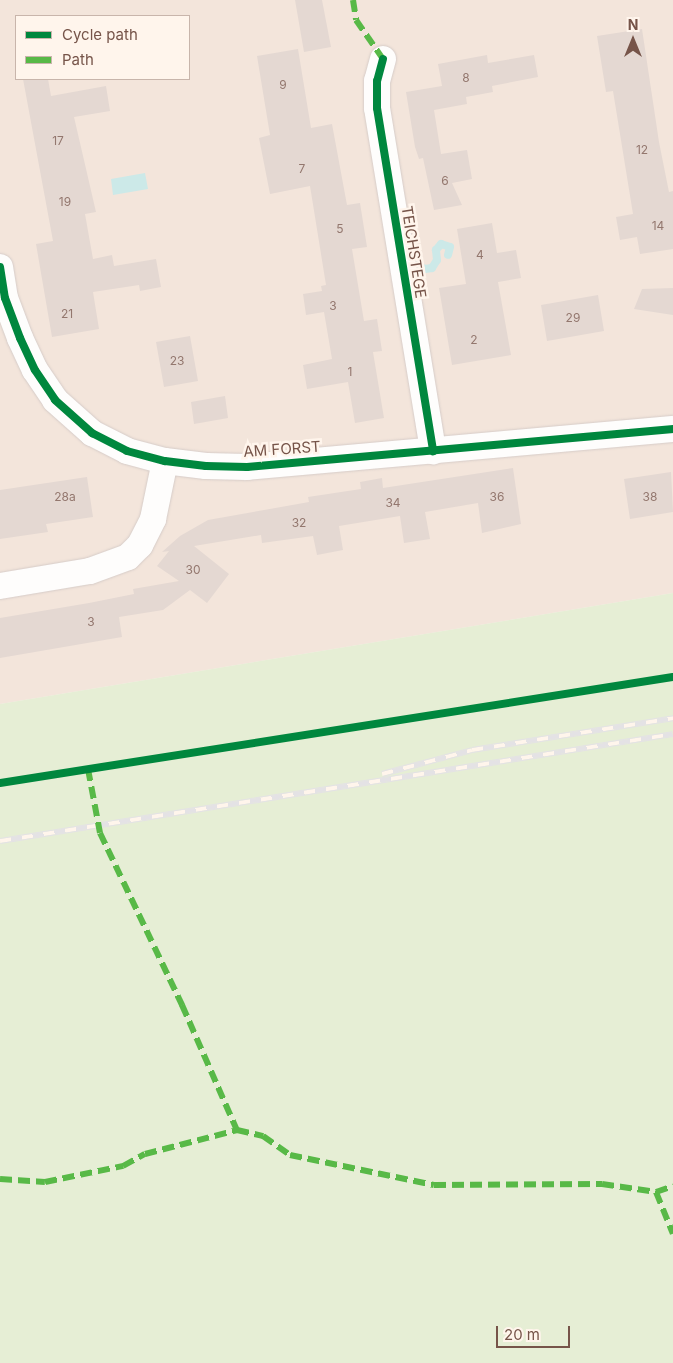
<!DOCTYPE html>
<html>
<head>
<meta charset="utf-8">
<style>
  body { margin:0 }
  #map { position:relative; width:673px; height:1363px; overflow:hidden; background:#f7f1eb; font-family:Inter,sans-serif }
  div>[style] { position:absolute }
  .residential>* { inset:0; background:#f3e5db }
  .green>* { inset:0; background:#e6eed5 }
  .water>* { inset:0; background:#cce9e8 }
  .stream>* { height:8px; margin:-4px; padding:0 4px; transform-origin:4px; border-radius:4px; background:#cce9e8 }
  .building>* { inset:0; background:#e4d8d2 }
  .roads { filter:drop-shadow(0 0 1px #d6ccc8) drop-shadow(0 0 1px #d6ccc8) }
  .minor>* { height:26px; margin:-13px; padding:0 13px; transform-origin:13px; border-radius:13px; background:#fefdfc }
  .rail>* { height:5.5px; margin-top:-2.75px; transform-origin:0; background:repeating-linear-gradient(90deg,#fff5ec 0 11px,#e4e2e5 0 22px); box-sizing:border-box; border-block:1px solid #e4e2e5 }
  .quiet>* { height:6px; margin-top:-3px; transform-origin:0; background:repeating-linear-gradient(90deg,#58b947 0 12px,transparent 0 18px) }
  .cycleway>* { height:8px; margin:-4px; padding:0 4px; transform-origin:4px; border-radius:4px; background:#00873e }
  span { translate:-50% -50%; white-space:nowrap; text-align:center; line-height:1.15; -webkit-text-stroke:5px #fff5ec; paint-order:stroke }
  .number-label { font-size:12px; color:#93776e }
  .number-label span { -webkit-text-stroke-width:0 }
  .street-label { font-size:15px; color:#765449 }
  .legend { position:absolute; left:15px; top:15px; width:175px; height:65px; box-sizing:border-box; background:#fff5ec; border:1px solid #c8b5ab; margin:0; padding:6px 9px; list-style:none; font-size:15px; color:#765449 }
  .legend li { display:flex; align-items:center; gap:10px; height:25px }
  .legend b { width:25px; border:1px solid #c8b5ab }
  .north { position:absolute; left:608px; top:15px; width:50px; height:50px; -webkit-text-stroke:4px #fff5ec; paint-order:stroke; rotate:0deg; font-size:14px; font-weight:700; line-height:20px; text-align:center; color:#765449 }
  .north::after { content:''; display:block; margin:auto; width:18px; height:22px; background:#765449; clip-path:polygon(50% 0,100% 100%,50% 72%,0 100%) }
  .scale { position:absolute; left:496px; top:1326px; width:74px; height:22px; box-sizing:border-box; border:2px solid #765449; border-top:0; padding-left:6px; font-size:15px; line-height:18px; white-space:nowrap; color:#765449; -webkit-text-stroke:4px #fff5ec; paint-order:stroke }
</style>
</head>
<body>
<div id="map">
  <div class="residential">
    <div style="clip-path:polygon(evenodd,0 0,673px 0,673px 593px,0 704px,0 0,16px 16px,189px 16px,189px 79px,16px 79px,16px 16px)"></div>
  </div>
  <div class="green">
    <div style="clip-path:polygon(673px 593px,673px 1363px,0 1363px,0 704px)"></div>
  </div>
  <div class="water">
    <div style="clip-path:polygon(145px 173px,148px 189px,113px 195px,111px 179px)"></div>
  </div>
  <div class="stream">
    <div style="left:413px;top:263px;width:13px;rotate:27deg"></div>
    <div style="left:425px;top:269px;width:7px;rotate:-8deg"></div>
    <div style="left:432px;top:268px;width:9px;rotate:-58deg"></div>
    <div style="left:437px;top:260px;width:10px;rotate:-96deg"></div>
    <div style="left:436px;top:250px;width:8px;rotate:-50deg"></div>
    <div style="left:441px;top:244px;width:9px;rotate:18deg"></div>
    <div style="left:450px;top:247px;width:8px;rotate:104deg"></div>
  </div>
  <div class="building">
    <div style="clip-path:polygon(295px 0,322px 0,331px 47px,304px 52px)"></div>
    <div style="clip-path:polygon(642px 29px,659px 142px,669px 192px,673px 191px,673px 249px,640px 254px,637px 237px,620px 240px,616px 217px,633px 214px,613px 91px,606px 92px,597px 36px)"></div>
    <div style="clip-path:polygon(298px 49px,311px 128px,332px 124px,347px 205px,360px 203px,367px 247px,352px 249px,364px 321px,377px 319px,382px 351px,373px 352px,384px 418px,355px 423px,348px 382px,307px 389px,303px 365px,332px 359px,324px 312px,306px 315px,303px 294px,322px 291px,321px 286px,326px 285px,310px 186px,270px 194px,259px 138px,270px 135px,257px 56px)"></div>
    <div style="clip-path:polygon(487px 55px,488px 63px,534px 55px,538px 77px,492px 86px,493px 92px,466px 97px,467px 104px,434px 110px,441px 154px,467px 150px,472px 179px,452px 183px,462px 205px,434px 210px,423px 158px,419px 159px,415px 147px,406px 92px,442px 86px,438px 64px)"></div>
    <div style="clip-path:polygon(23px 79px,48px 79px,51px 96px,106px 86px,110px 111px,74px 117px,96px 212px,85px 214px,93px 259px,112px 255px,114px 266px,156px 259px,161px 287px,140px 291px,139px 285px,93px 292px,99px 329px,52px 337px,36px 244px,53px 241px)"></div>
    <div style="clip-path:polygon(492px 223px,497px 253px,516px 250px,521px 278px,498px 282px,511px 355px,452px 365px,439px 288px,466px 284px,457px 229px)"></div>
    <div style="clip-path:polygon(673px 288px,673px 315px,634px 309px,642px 289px)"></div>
    <div style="clip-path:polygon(598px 295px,604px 331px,547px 341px,541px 305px)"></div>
    <div style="clip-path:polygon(190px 336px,198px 381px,164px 387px,156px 342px)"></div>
    <div style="clip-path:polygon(225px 396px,228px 418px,194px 424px,191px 402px)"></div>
    <div style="clip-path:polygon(513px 468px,521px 524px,482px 533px,478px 503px,425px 512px,430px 539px,404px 543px,400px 516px,339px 526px,343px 550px,317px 555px,313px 536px,262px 543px,261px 535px,194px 546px,229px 574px,207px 603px,190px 590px,163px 610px,119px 617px,122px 637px,0 658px,0 618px,89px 603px,134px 594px,133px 589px,179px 581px,157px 566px,169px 551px,162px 552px,180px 536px,208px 520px,309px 502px,308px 497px,361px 489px,360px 482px,382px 478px,383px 488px)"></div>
    <div style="clip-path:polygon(671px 472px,673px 512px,630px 519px,624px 479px)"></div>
    <div style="clip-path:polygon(87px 477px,93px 517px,46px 524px,48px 532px,0 539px,0 490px)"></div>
  </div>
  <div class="roads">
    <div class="minor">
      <div style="left:383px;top:59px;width:23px;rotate:105deg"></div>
      <div style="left:377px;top:81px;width:27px;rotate:90deg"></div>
      <div style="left:377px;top:108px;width:348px;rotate:80.7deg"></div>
      <div style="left:0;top:267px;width:31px;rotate:81deg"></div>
      <div style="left:5px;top:298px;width:43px;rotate:69.4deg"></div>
      <div style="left:20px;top:338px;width:35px;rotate:65deg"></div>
      <div style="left:35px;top:370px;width:36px;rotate:56deg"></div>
      <div style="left:55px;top:400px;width:50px;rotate:41.7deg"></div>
      <div style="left:92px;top:433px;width:39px;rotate:27deg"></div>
      <div style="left:127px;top:451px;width:39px;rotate:15deg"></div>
      <div style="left:165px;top:461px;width:41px;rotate:7deg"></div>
      <div style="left:206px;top:466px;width:41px;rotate:1.4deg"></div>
      <div style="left:247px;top:467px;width:428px;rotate:-5.1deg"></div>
      <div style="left:0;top:586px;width:91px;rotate:-9.5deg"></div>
      <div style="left:90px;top:571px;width:40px;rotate:-20.2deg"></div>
      <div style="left:128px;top:557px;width:17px;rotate:-45deg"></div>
      <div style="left:140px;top:545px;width:29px;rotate:-63deg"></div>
      <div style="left:153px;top:519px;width:59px;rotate:-78.3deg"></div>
    </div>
  </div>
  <div class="rail">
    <div style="left:382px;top:774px;width:93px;rotate:-14.9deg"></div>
    <div style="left:472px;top:750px;width:204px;rotate:-9deg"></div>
    <div style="left:0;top:841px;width:681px;rotate:-9.03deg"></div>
  </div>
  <div class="quiet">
    <div style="left:353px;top:0;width:20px;rotate:81deg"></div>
    <div style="left:356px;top:20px;width:47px;rotate:55.3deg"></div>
    <div style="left:88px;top:769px;width:65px;rotate:79.4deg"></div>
    <div style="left:100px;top:833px;width:191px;rotate:64.5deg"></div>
    <div style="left:182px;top:1005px;width:137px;rotate:66.3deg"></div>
    <div style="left:0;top:1179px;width:45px;rotate:3.8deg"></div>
    <div style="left:45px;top:1182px;width:80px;rotate:-11.6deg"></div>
    <div style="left:123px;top:1166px;width:25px;rotate:-29deg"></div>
    <div style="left:145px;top:1154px;width:95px;rotate:-14.6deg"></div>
    <div style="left:237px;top:1130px;width:27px;rotate:13deg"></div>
    <div style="left:263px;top:1136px;width:33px;rotate:35deg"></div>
    <div style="left:290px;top:1155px;width:147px;rotate:11.8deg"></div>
    <div style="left:434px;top:1185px;width:168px;rotate:-0.3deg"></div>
    <div style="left:602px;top:1184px;width:55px;rotate:8.4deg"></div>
    <div style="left:656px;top:1192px;width:18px;rotate:-19deg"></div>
    <div style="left:656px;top:1192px;width:45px;rotate:68deg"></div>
  </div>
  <div class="cycleway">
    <div style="left:383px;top:59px;width:23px;rotate:105deg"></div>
    <div style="left:377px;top:81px;width:27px;rotate:90deg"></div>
    <div style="left:377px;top:108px;width:348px;rotate:80.7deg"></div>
    <div style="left:0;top:267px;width:31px;rotate:81deg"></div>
    <div style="left:5px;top:298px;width:43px;rotate:69.4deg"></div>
    <div style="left:20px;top:338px;width:35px;rotate:65deg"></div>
    <div style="left:35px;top:370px;width:36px;rotate:56deg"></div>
    <div style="left:55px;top:400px;width:50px;rotate:41.7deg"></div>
    <div style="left:92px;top:433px;width:39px;rotate:27deg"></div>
    <div style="left:127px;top:451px;width:39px;rotate:15deg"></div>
    <div style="left:165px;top:461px;width:41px;rotate:7deg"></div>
    <div style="left:206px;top:466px;width:41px;rotate:1.4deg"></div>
    <div style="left:247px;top:467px;width:428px;rotate:-5.1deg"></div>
    <div style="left:0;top:783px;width:681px;rotate:-8.95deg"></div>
  </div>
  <div class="number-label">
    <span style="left:466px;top:78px">8</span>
    <span style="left:283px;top:85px">9</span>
    <span style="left:58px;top:141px">17</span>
    <span style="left:642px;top:150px">12</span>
    <span style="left:302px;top:169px">7</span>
    <span style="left:445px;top:181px">6</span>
    <span style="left:65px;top:202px">19</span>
    <span style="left:658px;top:226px">14</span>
    <span style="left:340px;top:229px">5</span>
    <span style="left:480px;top:255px">4</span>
    <span style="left:333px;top:306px">3</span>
    <span style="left:67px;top:314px">21</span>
    <span style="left:573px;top:318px">29</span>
    <span style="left:474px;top:340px">2</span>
    <span style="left:177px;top:361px">23</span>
    <span style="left:350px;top:372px">1</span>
    <span style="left:65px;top:497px">28a</span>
    <span style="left:497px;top:497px">36</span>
    <span style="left:650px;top:497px">38</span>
    <span style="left:393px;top:503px">34</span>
    <span style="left:299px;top:523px">32</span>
    <span style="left:193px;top:570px">30</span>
    <span style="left:91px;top:622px">3</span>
  </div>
  <div class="street-label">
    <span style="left:414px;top:252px;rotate:81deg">TEICHSTEGE</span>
    <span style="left:282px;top:449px;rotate:-4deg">AM FORST</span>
  </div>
  <ul class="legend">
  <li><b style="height:6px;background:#00873e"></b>Cycle path</li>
  <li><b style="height:6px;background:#58b947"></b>Path</li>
  </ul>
  <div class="north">N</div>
  <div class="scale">20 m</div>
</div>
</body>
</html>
